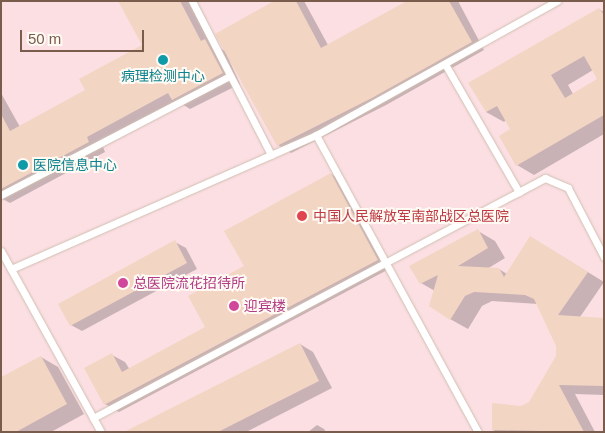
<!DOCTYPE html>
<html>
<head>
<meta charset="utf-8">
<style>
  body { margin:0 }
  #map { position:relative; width:605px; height:433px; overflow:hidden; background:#fdf6ec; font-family:Arial,"Noto Sans SC",sans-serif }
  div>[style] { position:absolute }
  .medical>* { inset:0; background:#fbdfe3 }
  .shadow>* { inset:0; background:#0003 }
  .building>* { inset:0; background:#f3d5c3 }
  .roads { filter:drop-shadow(0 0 1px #d1beb0) drop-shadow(0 0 1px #d1beb0) }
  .lane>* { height:7px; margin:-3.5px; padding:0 3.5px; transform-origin:3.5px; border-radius:3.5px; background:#fff }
  .dots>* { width:14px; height:14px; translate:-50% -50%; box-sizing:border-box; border:2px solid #fffaf3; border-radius:50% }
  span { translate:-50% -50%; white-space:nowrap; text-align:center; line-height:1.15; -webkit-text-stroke:4px #fffaf3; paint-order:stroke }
  .culture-label { font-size:14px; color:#0d838f }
  .left { translate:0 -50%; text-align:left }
  .health-label { font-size:14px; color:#be3a42 }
  .hotel-label { font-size:14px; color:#b23c85 }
  .frame { position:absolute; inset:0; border:2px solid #7a5c4d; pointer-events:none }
  .scale { position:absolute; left:20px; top:30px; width:124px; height:22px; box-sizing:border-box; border:2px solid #7a5c4d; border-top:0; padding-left:6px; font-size:15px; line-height:18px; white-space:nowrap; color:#7a5c4d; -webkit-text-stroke:4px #fffaf3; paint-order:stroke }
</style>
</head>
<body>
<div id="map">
  <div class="medical">
    <div style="clip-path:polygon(1px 1px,604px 1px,604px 432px,1px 432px)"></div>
  </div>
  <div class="shadow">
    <div style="clip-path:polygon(120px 1px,191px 1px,215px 46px,225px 51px,240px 84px,190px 109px,182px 104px,103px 147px,105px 152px,10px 203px,1px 198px,1px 93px,20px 127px,87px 90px,144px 46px)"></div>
    <div style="clip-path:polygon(277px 1px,304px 1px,328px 45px,409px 1px,458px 1px,484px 50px,386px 105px,291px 153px,278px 145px)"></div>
    <div style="clip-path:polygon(evenodd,599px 9px,604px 12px,604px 134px,534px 175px,517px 165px,512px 130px,506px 120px,504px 122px,486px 112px,599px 9px,593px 70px,599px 79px,573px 94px,568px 85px,593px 70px)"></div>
    <div style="clip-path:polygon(331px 174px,344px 182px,391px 268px,119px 412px,105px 404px,112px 355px,125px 362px,130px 370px,207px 328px,245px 267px)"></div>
    <div style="clip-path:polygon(478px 231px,495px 241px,505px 258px,487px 269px,499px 269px,507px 274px,547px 247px,604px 282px,580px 317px,604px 319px,604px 395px,575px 394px,595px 432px,497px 432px,493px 430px,530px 403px,557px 357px,558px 346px,538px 304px,492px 301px,482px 306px,468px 329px,450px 319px,435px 291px,421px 283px)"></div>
    <div style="clip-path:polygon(175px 242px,186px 248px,197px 269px,82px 331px,71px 325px)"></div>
    <div style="clip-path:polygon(300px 344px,313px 352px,332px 388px,246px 432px,128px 432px)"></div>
    <div style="clip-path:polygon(41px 357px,58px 367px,84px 414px,51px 432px,1px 432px)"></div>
    <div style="clip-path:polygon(317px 425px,324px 429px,326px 432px,308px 432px)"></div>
  </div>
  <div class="building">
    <div style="clip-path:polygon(118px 1px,180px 1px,201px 41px,205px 39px,223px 73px,172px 100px,168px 93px,87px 137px,89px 142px,1px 189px,1px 114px,10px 131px,85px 90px,79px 79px,142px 45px)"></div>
    <div style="clip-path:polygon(274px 1px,296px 1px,321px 48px,407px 1px,449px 1px,472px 42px,372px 98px,277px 146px,215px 34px)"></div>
    <div style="clip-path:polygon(evenodd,599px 8px,604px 15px,604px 115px,516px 166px,499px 136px,510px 129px,497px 106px,486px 112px,468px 83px,599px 8px,584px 56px,597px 79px,565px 98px,551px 75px,584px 56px)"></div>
    <div style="clip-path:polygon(331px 173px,378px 260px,104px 405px,84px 368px,112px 353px,122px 372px,205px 327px,188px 296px,244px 266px,224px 231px)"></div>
    <div style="clip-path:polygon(478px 229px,488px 248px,458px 266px,499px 268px,504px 277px,530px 236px,588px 272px,558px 315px,604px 318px,604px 386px,559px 385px,584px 432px,492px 430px,492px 403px,521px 406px,529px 402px,556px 356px,556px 346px,534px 299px,525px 295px,474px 292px,465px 296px,450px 320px,429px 306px,438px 275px,420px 284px,409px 266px)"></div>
    <div style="clip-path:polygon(175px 240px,187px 263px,70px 326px,58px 304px)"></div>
    <div style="clip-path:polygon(300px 343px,319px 381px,218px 432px,124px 432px)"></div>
    <div style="clip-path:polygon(41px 356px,67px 404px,16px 432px,1px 432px,1px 377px)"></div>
  </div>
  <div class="roads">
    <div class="lane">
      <div style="left:192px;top:1px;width:173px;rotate:62.8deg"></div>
      <div style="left:445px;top:64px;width:148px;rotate:60deg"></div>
      <div style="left:316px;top:135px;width:338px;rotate:61.4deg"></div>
      <div style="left:1px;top:195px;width:258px;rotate:-27.5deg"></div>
      <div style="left:1px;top:251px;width:207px;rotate:61.1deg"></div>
      <div style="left:11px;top:269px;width:333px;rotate:-23.7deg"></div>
      <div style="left:316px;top:135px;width:276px;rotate:-29.1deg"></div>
      <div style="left:93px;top:418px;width:512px;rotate:-27.97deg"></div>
      <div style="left:545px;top:178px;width:25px;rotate:23deg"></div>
      <div style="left:568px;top:188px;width:78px;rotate:62.4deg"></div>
    </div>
  </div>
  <div class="dots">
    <div style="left:163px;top:60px;background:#0f9aa8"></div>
    <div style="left:23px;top:165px;background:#0f9aa8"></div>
    <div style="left:302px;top:216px;background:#e0444e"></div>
    <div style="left:123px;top:283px;background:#d1479c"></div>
    <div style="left:234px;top:306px;background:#d1479c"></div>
  </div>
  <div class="culture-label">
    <span style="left:163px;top:76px">病理检测中心</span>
    <span class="left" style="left:33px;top:165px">医院信息中心</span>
  </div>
  <div class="health-label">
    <span class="left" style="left:313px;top:216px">中国人民解放军南部战区总医院</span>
  </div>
  <div class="hotel-label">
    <span class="left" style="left:133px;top:283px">总医院流花招待所</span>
    <span class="left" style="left:244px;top:306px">迎宾楼</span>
  </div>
  <div class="frame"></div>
  <div class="scale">50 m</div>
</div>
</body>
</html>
